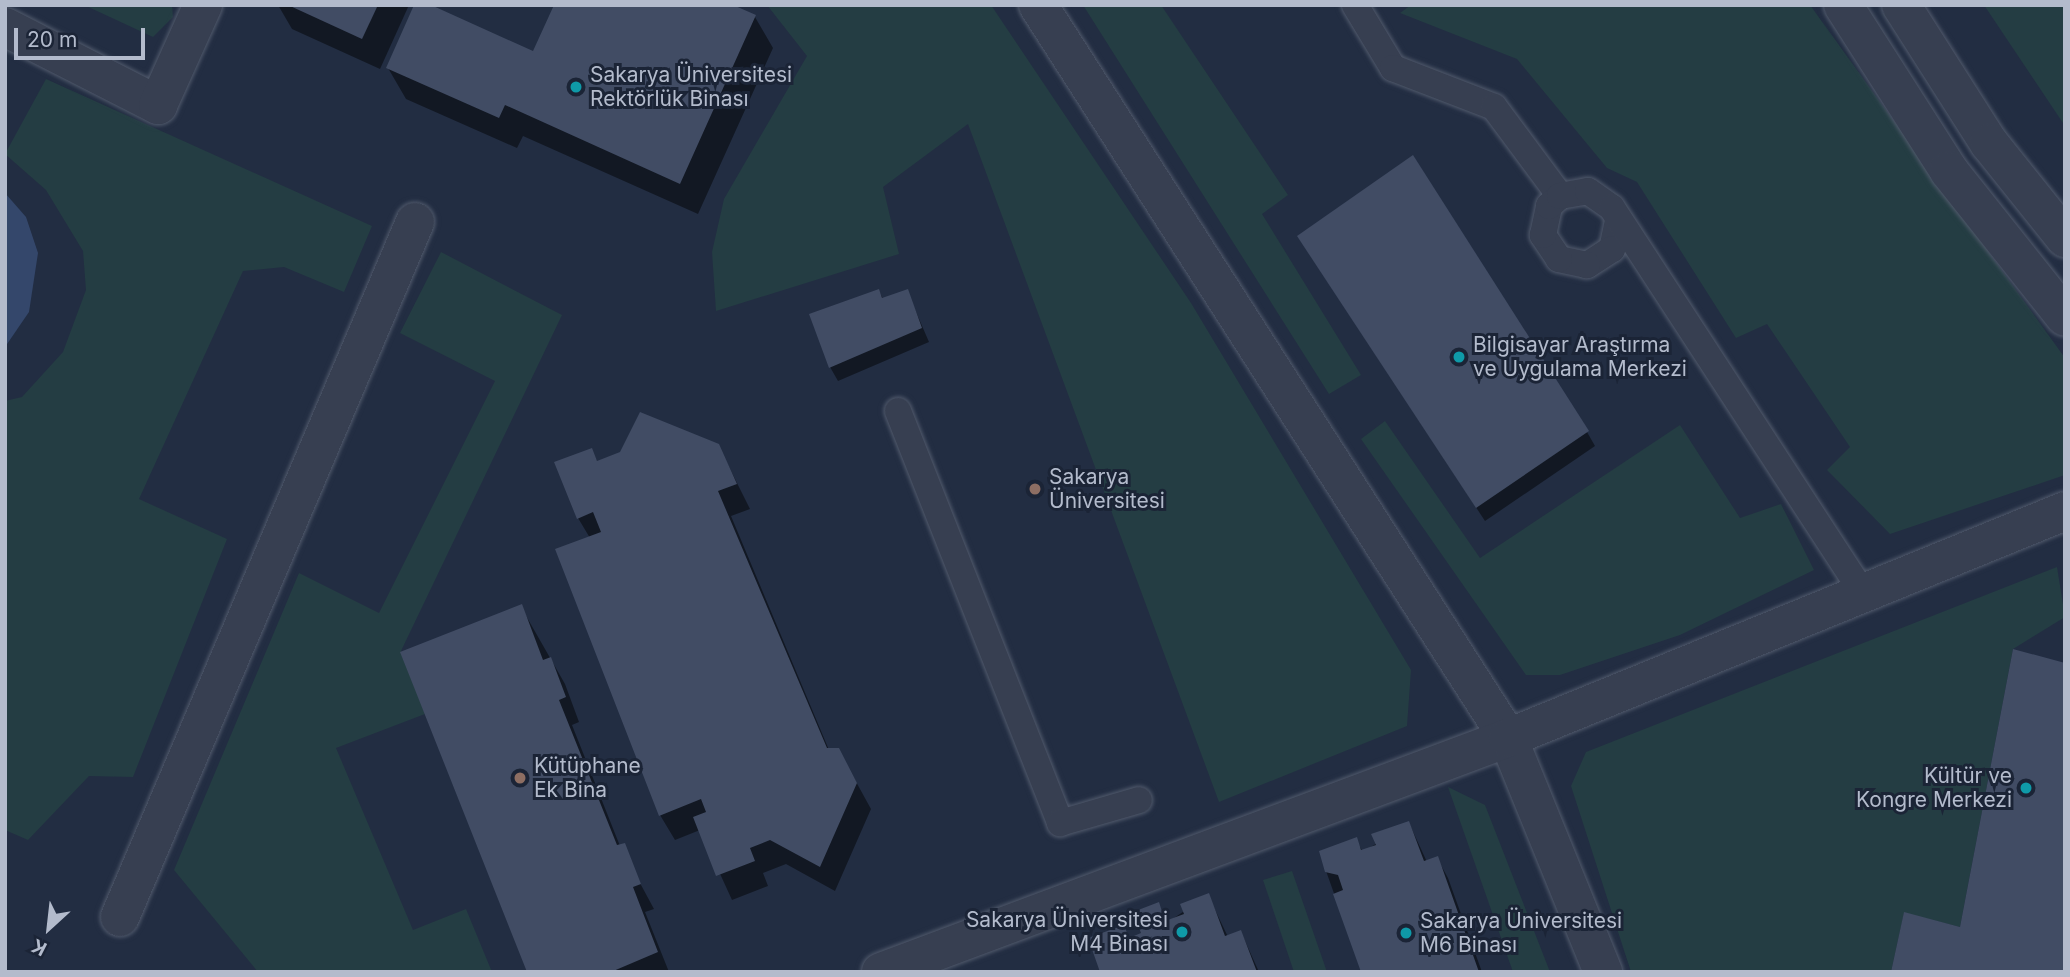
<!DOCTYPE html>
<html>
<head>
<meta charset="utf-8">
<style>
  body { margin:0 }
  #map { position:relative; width:2070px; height:977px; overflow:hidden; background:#222d42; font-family:Inter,sans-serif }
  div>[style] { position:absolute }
  .green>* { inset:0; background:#243d43 }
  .water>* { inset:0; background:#34476b }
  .shadow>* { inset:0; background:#0007 }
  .building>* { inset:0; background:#414c64 }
  .roads { filter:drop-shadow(0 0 2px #515a6c) drop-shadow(0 0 2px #515a6c) }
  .service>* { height:26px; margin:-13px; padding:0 13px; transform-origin:13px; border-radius:13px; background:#373f51 }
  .pedestrian>* { height:38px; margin:-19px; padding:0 19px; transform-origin:19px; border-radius:19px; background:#373f51 }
  .minor>* { height:38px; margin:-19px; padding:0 19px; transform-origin:19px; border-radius:19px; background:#373f51 }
  .tertiary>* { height:38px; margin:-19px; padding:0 19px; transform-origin:19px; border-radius:19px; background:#373f51 }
  .dots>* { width:19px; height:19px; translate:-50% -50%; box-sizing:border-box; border:4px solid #1b2436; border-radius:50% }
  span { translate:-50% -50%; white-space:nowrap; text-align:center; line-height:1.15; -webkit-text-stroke:6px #1b2436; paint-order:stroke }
  .poi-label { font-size:21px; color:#b3bbcc }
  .left { translate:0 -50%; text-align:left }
  .right { translate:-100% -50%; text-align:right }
  .frame { position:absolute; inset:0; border:7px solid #b3bbcc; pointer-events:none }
  .north { position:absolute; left:14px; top:893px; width:70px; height:70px; -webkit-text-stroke:5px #1b2436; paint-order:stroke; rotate:207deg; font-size:19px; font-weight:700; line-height:28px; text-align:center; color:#b3bbcc }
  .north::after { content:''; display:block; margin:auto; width:24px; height:32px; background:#b3bbcc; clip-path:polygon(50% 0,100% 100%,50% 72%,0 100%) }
  .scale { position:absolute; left:14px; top:28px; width:131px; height:32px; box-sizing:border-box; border:4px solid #b3bbcc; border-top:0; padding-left:9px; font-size:21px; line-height:24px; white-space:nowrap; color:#b3bbcc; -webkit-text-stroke:5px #1b2436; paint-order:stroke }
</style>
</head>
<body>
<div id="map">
  <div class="green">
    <div style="clip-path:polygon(84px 5px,172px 5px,173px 17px,153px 37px)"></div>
    <div style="clip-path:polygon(767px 5px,991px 5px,1191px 303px,1411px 670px,1407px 726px,1219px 802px,968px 124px,883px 187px,899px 254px,716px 311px,712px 252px,724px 199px,807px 56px)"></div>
    <div style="clip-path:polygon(1083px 5px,1161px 5px,1288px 195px,1262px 214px,1361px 375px,1329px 394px)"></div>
    <div style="clip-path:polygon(1411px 5px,1810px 5px,2065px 358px,2065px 475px,1890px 534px,1827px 470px,1850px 447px,1767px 324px,1736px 338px,1637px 182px,1607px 168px,1517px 59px,1400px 13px)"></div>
    <div style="clip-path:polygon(1984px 5px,2065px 5px,2065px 126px)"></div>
    <div style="clip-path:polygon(46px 79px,372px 226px,344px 292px,284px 267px,243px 271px,139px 499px,227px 539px,133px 777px,89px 776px,28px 840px,5px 830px,5px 401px,22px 397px,63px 352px,86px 290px,83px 251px,46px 190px,5px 154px)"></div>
    <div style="clip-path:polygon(441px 252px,562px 315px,401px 651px,425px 714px,336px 748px,413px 930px,466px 909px,492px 972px,258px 972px,174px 870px,299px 573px,379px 613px,495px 381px,400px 333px)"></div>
    <div style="clip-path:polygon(1385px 421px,1480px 558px,1680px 425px,1740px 518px,1781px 504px,1814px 570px,1680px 635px,1560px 675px,1526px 675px,1361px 439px)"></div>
    <div style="clip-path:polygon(2057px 567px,2065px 617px,2013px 649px,1960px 927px,1904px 913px,1891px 972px,1631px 972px,1571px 786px,1586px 752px)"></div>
    <div style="clip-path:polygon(1448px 787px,1485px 805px,1550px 972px,1513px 972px)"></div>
    <div style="clip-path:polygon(1292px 871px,1327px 972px,1294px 972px,1263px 880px)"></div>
  </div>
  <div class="water">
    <div style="clip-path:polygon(5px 193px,26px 217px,38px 253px,29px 312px,5px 347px)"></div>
  </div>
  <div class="shadow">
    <div style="clip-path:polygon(278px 5px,409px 5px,380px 69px,292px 29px)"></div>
    <div style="clip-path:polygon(755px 17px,773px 48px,698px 214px,523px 136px,517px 148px,406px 99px,388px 68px,534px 53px)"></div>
    <div style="clip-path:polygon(1307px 250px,1587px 432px,1595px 446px,1485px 521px)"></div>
    <div style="clip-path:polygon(879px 291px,883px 299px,907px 291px,929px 342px,838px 381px,830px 367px)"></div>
    <div style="clip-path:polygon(718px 445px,750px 509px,731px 516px,829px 750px,838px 749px,871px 809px,835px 891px,786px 864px,763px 873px,768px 886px,732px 900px,700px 830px,675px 840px,660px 815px,590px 538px,578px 518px,591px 450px,598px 463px)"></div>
    <div style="clip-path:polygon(521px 607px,565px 684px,579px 722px,572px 725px,620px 846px,654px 909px,645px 912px,669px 972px,529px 972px)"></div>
    <div style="clip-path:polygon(1409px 823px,1427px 862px,1437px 858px,1448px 878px,1482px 972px,1362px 972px,1326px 871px,1356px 840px,1363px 852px)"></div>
    <div style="clip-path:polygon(1208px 895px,1228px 937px,1241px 932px,1259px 972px,1102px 972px,1123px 927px,1131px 939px,1144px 934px,1158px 904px,1168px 922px)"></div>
  </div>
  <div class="building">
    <div style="clip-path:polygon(288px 5px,378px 5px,362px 39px)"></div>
    <div style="clip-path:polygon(414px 5px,431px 5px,533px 51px,554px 5px,733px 5px,756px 15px,680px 184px,505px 105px,499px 118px,386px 68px)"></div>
    <div style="clip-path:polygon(1413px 155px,1589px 431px,1476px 508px,1297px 236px)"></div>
    <div style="clip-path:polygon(879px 289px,882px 298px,908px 289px,922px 328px,829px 368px,809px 314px)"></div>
    <div style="clip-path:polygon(640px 412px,719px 444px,737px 484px,718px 491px,827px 748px,839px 748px,857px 783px,820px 867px,770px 840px,750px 848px,755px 861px,716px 876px,693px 817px,706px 812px,701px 799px,659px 816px,555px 549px,601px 532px,593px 512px,577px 519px,554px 462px,592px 448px,597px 461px,620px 452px)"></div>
    <div style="clip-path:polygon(522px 604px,543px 660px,551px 657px,566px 697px,559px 700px,617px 845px,625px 843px,641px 884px,633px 887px,658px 952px,611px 972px,527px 972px,400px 652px)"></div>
    <div style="clip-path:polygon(2013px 649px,2065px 663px,2065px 972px,1891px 972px,1904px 912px,1960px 927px)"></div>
    <div style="clip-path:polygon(1409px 821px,1424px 861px,1438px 856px,1479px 972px,1361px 972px,1333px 894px,1343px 890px,1338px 875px,1325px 872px,1319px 851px,1357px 837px,1361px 850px,1376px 845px,1371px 834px)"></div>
    <div style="clip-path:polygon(1209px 893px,1225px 936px,1241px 930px,1257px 972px,1100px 972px,1088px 938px,1124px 925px,1129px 938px,1141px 933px,1133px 912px,1159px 902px,1165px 921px,1184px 914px,1180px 904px)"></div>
  </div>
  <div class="roads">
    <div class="service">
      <div style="left:1355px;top:5px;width:74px;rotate:58.9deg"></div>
      <div style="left:1393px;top:68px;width:108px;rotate:21.1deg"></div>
      <div style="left:1494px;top:107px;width:111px;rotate:53.4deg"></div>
      <div style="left:1618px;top:221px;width:29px;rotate:102deg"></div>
      <div style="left:1612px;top:249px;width:30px;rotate:147deg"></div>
      <div style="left:1587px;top:265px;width:29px;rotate:-168deg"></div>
      <div style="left:1559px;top:259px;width:29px;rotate:-124deg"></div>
      <div style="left:1543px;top:235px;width:30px;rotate:-78deg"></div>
      <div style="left:1549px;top:206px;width:15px;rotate:-42deg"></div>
      <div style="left:1560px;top:196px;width:28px;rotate:-10deg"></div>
      <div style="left:1588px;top:191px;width:29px;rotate:35deg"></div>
      <div style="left:1612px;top:208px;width:457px;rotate:56.9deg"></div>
      <div style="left:898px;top:411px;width:443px;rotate:68.5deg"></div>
      <div style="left:1060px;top:823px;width:82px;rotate:-16.2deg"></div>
    </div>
    <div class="pedestrian">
      <div style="left:120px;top:917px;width:755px;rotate:-67deg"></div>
    </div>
    <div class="minor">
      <div style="left:1038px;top:5px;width:871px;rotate:57.33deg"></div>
      <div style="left:1508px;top:738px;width:253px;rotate:67.9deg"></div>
      <div style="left:5px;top:27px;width:172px;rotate:27deg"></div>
      <div style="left:158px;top:105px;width:110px;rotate:-65.8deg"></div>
      <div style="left:881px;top:972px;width:669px;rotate:-20.47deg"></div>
      <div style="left:1508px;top:738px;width:601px;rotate:-22.17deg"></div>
    </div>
    <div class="tertiary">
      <div style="left:1843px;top:5px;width:197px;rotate:57.4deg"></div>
      <div style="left:1949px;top:171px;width:186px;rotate:51.5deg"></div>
      <div style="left:1901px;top:5px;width:164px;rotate:57.5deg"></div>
      <div style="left:1989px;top:143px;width:122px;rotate:51.3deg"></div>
    </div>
  </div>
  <div class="dots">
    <div style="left:576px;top:87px;background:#0f9aa8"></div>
    <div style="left:1459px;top:357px;background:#0f9aa8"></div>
    <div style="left:1035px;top:489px;background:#8d6e63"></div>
    <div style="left:520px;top:778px;background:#8d6e63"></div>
    <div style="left:2026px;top:788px;background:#0f9aa8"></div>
    <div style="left:1182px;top:932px;background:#0f9aa8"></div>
    <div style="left:1406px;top:933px;background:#0f9aa8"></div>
  </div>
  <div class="poi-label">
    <span class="left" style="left:590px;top:87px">Sakarya Üniversitesi<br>Rektörlük Binası</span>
    <span class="left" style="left:1473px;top:357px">Bilgisayar Araştırma<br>ve Uygulama Merkezi</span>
    <span class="left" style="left:1049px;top:489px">Sakarya<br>Üniversitesi</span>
    <span class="left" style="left:534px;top:778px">Kütüphane<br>Ek Bina</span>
    <span class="right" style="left:2012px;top:788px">Kültür ve<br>Kongre Merkezi</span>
    <span class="right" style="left:1168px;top:932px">Sakarya Üniversitesi<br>M4 Binası</span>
    <span class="left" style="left:1420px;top:933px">Sakarya Üniversitesi<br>M6 Binası</span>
  </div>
  <div class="frame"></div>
  <div class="north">K</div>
  <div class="scale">20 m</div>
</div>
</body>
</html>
